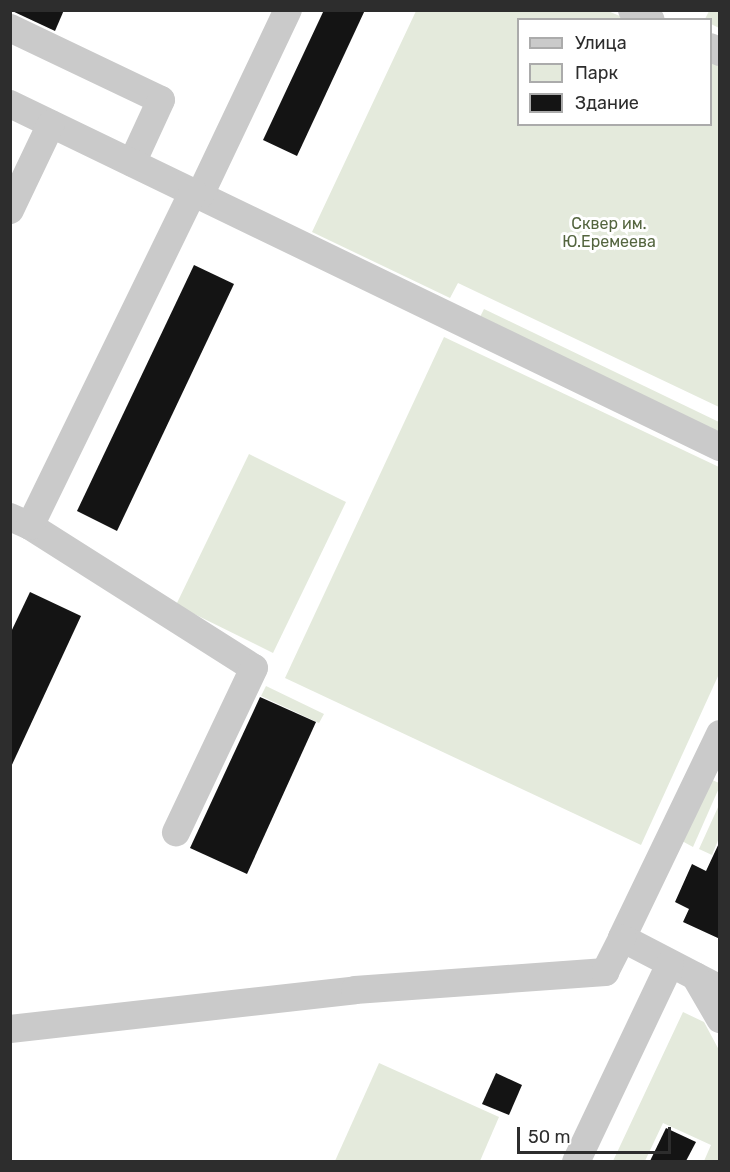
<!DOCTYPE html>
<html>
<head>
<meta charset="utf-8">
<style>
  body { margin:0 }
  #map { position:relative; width:730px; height:1172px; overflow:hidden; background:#fff; font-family:Rubik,sans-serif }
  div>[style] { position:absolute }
  .green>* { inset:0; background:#e4eadc }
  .building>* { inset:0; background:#141414 }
  .minor>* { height:28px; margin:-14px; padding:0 14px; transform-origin:14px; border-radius:14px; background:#cacaca }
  span { translate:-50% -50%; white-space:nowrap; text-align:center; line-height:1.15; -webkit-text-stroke:6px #fff; paint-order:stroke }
  .park-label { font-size:16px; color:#54653f }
  .frame { position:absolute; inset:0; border:12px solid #2d2d2d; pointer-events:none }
  .legend { position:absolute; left:517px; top:18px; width:195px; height:108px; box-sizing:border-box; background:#fff; border:2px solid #ababab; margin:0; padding:8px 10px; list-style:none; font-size:18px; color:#2d2d2d }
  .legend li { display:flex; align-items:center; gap:12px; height:30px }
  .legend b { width:30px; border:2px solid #ababab }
  .scale { position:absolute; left:517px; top:1127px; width:154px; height:27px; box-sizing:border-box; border:3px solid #2d2d2d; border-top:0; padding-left:8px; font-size:18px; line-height:21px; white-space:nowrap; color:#2d2d2d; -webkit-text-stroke:4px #fff; paint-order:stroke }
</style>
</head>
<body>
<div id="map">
  <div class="green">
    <div style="clip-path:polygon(416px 11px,608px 11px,627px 19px,518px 20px,518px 124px,710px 124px,711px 60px,719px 64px,719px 407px,458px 283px,450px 298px,312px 232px)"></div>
    <div style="clip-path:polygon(709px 11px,719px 11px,719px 28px,711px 24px,710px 20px,705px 19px)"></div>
    <div style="clip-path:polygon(484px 309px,719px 422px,719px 434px,479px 319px)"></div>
    <div style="clip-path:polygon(444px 337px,719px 467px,719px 674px,641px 845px,285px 678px)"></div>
    <div style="clip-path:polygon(249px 454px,346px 502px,273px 653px,176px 605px)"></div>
    <div style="clip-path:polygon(266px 686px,324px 714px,319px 723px,261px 696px)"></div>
    <div style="clip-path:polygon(710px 779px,719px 783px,719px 788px,693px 847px,682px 841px)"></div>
    <div style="clip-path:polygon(719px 805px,719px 838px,712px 855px,699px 849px)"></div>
    <div style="clip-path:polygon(683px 1012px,704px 1022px,719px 1050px,719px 1161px,704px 1161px,711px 1145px,663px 1123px,645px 1161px,613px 1161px)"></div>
    <div style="clip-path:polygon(379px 1063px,499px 1117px,480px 1161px,335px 1161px)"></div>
  </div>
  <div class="building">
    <div style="clip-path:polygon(10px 10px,64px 10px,55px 31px)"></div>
    <div style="clip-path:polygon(324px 10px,365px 10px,297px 156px,263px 140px)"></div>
    <div style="clip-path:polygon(194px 265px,234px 284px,117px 531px,77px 511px)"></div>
    <div style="clip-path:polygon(30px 592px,81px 616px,10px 769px,10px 634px)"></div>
    <div style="clip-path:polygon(260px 697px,316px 722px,247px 874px,190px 848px)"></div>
    <div style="clip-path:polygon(720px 841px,720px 939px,683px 922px,689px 909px,675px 902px,692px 864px,706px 871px)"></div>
    <div style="clip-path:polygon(496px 1073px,522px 1085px,509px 1115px,482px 1104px)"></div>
    <div style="clip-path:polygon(666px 1128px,696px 1142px,686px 1161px,650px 1161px)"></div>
  </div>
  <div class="minor">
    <div style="left:632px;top:10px;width:21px;rotate:28deg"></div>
    <div style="left:10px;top:28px;width:167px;rotate:25.5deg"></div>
    <div style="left:161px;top:100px;width:69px;rotate:114.7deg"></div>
    <div style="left:710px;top:47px;width:11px;rotate:27deg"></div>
    <div style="left:10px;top:104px;width:789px;rotate:25.79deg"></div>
    <div style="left:200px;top:195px;width:205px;rotate:-64.6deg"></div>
    <div style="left:10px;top:210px;width:95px;rotate:-64.5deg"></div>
    <div style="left:10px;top:517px;width:22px;rotate:24deg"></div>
    <div style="left:30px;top:526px;width:265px;rotate:32.4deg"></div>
    <div style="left:254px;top:668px;width:182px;rotate:115.4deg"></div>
    <div style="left:30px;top:526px;width:372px;rotate:-64deg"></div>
    <div style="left:720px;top:734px;width:226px;rotate:115.7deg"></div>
    <div style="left:622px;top:938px;width:110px;rotate:27.5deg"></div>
    <div style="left:695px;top:976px;width:50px;rotate:59.8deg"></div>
    <div style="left:10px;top:1029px;width:347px;rotate:-6.4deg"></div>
    <div style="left:355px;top:990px;width:251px;rotate:-4.1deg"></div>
    <div style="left:605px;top:972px;width:38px;rotate:-63deg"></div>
    <div style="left:576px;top:1162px;width:219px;rotate:-64.6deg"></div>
  </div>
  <div class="park-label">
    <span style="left:609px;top:233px">Сквер им.<br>Ю.Еремеева</span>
  </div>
  <div class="frame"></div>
  <ul class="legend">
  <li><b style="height:8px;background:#cacaca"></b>Улица</li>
  <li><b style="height:16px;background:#e4eadc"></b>Парк</li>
  <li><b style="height:16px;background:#141414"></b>Здание</li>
  </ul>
  <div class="scale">50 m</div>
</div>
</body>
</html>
